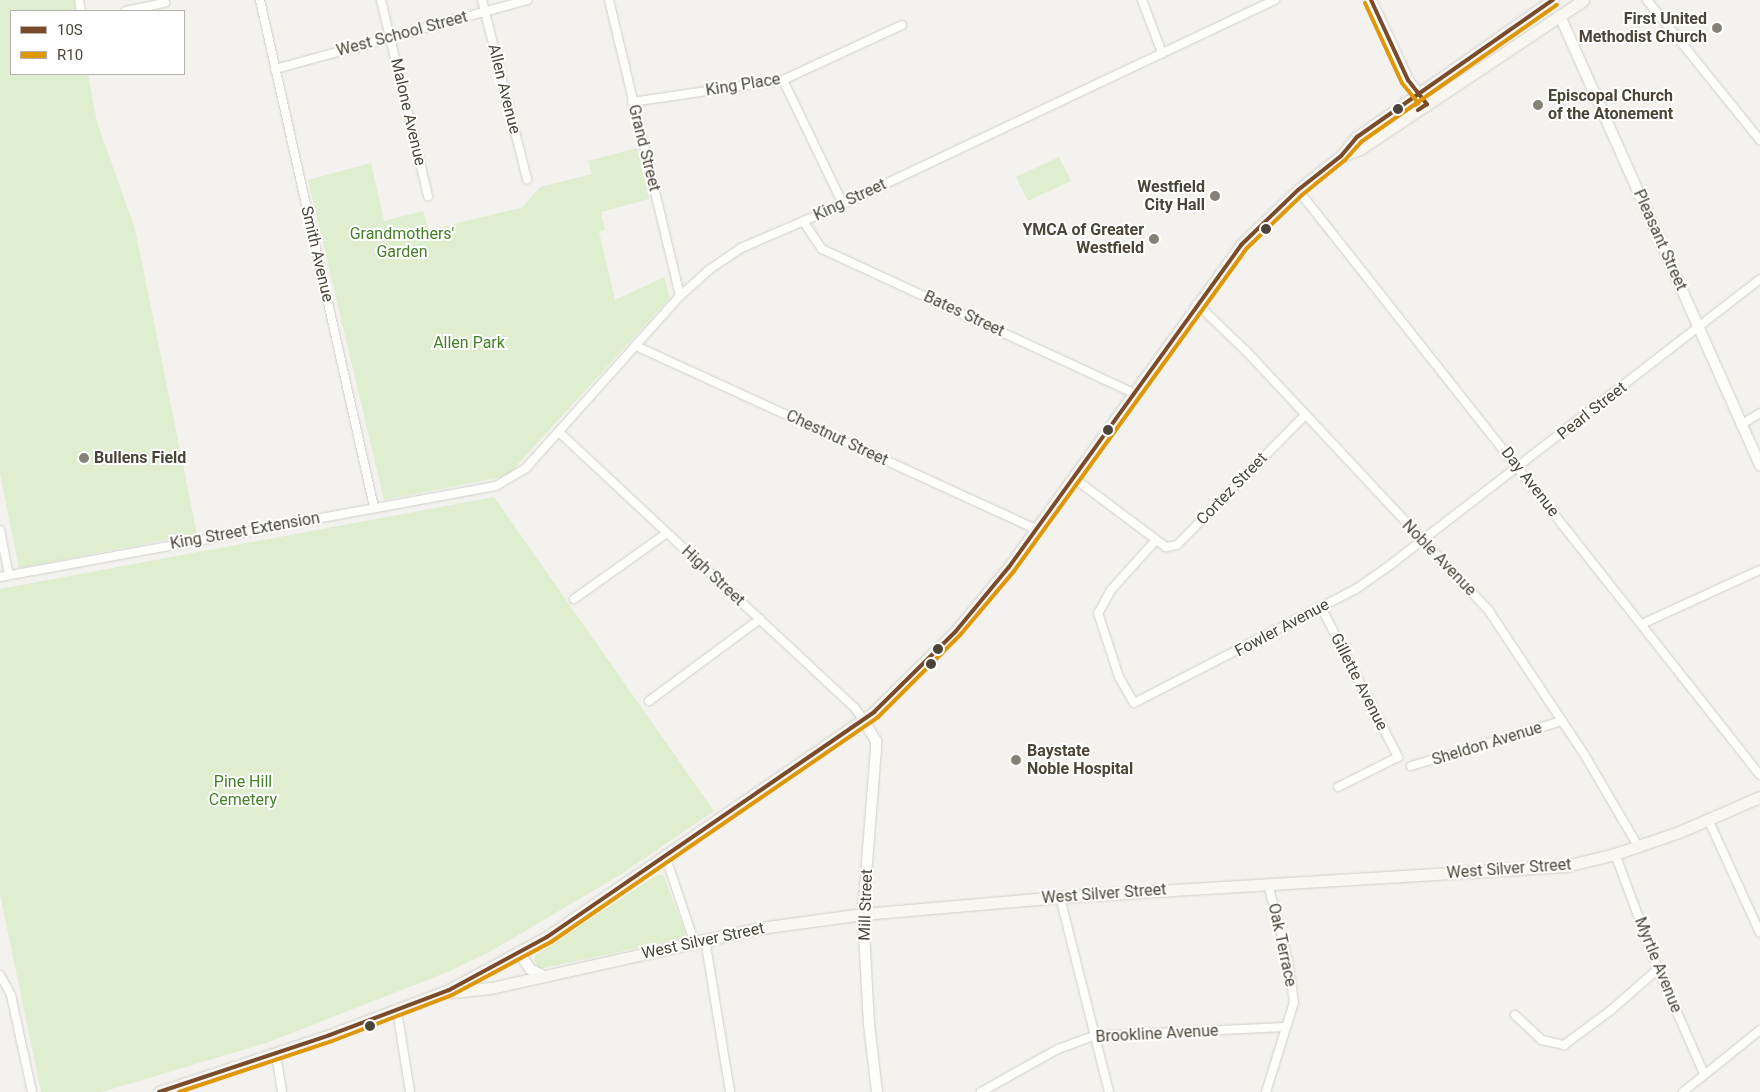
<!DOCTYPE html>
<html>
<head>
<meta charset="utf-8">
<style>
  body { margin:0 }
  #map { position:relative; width:1760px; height:1092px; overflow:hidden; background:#f3f2ee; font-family:Roboto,sans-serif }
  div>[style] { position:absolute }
  .green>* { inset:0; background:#dfeece }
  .roads { filter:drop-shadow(0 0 1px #d1d0cb) drop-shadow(0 0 1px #d1d0cb) }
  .minor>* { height:8px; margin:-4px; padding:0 4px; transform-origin:4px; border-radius:4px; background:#fdfdfc }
  .tertiary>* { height:10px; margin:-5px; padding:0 5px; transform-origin:5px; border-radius:5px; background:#fdfdfc }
  .secondary>* { height:11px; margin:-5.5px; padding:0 5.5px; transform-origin:5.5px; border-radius:5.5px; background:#f7f6f1 }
  .bus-1>* { height:4px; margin:-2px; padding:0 2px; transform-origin:2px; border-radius:2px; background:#7a4b2a }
  .bus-2>* { height:4px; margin:-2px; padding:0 2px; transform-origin:2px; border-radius:2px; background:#dd9708 }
  .dots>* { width:14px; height:14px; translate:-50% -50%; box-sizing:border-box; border:2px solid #fff; border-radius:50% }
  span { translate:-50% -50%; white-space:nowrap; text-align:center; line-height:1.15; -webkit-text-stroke:4px #fff; paint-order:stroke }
  .poi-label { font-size:16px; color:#4b4438; font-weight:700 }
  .right { translate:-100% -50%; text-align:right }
  .left { translate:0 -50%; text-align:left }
  .street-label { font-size:16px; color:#4b4438 }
  .park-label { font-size:16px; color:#458028 }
  .legend { position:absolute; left:10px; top:10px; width:175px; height:65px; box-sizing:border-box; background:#fff; border:1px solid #b7b4af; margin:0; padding:6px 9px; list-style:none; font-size:15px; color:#4b4438 }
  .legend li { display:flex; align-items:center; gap:10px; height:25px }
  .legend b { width:25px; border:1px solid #b7b4af }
</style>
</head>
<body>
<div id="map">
  <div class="green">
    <div style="clip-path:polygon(0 0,74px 0,76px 11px,11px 11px,11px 74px,88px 74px,97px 122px,135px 229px,197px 534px,19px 568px,0 474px)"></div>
    <div style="clip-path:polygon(637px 148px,649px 199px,601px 212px,605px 230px,599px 232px,615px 300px,664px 277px,670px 298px,507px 476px,384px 500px,308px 180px,371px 163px,384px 221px,423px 211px,429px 230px,523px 207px,540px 187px,592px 174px,588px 161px)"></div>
    <div style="clip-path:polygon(1059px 157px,1071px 181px,1028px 201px,1016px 177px)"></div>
    <div style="clip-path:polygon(494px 497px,714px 811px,620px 875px,491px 951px,450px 971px,269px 1042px,102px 1092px,41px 1092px,0 894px,0 589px)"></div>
    <div style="clip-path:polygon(657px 875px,663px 875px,686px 934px,684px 938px,539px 969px,534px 960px,535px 956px)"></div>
  </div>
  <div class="roads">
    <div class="minor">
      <div style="left:79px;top:0;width:11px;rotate:80deg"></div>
      <div style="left:260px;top:0;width:520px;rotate:77.33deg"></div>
      <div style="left:381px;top:0;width:202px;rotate:76.5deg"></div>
      <div style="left:482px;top:0;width:185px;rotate:75.9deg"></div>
      <div style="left:609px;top:0;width:304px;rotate:76.5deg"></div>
      <div style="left:1142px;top:0;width:57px;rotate:69.3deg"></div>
      <div style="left:1647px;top:0;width:180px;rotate:51.1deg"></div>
      <div style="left:126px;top:11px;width:40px;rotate:-12deg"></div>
      <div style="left:275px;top:69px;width:262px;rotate:-15.3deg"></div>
      <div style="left:783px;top:80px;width:138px;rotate:64.2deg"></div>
      <div style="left:632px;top:102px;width:153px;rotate:-8.3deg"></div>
      <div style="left:783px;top:80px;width:131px;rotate:-24.8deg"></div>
      <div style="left:1298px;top:190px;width:745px;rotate:51.7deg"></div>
      <div style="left:803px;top:221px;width:34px;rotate:56deg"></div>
      <div style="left:822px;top:249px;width:346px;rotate:24.8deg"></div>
      <div style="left:1197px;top:304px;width:69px;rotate:43.8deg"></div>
      <div style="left:1247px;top:352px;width:354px;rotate:46.9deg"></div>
      <div style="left:1489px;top:611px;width:172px;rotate:56.4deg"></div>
      <div style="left:1584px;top:754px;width:107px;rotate:59.6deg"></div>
      <div style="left:636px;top:346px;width:441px;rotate:24.6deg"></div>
      <div style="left:1742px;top:424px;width:21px;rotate:-31deg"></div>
      <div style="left:560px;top:433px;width:403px;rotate:43deg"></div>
      <div style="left:855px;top:708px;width:14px;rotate:56deg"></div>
      <div style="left:1075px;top:479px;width:114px;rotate:36.8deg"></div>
      <div style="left:1166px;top:547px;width:11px;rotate:-10deg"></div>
      <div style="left:1177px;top:545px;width:181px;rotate:-45.4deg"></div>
      <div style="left:0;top:530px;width:46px;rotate:78.7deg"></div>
      <div style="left:1156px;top:540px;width:67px;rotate:132deg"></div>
      <div style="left:1111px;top:590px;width:26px;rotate:119deg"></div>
      <div style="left:1098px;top:613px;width:67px;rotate:71.8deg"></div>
      <div style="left:1119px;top:677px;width:30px;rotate:60deg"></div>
      <div style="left:1134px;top:703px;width:250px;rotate:-27.2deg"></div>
      <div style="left:1356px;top:589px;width:35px;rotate:-35deg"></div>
      <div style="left:1385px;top:569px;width:474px;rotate:-37.7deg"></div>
      <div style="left:0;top:577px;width:504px;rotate:-10.4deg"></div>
      <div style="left:496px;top:486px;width:35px;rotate:-31deg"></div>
      <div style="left:526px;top:468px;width:231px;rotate:-48.2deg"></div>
      <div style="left:680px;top:296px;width:40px;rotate:-42deg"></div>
      <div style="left:710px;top:269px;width:37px;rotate:-34deg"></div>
      <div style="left:741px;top:248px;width:111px;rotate:-23.3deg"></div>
      <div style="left:843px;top:204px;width:478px;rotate:-25.3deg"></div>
      <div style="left:574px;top:599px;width:114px;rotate:-35.4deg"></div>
      <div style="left:1321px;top:607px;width:169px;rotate:62.8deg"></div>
      <div style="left:1398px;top:757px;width:67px;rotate:153.4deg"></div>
      <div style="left:1642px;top:624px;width:130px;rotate:-24.6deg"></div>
      <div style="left:649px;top:701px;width:138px;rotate:-36.5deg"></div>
      <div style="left:1411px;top:766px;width:158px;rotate:-16.6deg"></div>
      <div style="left:1708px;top:819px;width:125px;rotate:65.5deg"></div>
      <div style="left:1615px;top:854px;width:123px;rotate:69.5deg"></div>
      <div style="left:1658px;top:969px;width:115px;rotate:66.3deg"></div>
      <div style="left:666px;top:858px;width:88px;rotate:71.4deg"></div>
      <div style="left:1060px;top:897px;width:201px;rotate:75.9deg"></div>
      <div style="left:705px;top:939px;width:155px;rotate:80.7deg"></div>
      <div style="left:0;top:975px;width:23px;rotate:61deg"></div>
      <div style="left:11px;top:995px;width:99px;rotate:77.8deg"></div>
      <div style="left:397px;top:1010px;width:83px;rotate:81deg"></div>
      <div style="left:1515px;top:1015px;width:37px;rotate:43deg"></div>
      <div style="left:1542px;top:1040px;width:23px;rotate:13deg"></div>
      <div style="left:1564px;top:1045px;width:57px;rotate:-36.5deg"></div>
      <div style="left:1610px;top:1011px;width:64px;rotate:-41.2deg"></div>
      <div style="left:276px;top:1054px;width:38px;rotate:81deg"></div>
      <div style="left:981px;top:1092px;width:88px;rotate:-29.2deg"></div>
      <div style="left:1058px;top:1049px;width:38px;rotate:-20deg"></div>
      <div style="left:1094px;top:1036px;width:192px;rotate:-2.7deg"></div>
      <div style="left:1266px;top:1092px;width:94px;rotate:-72.7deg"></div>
      <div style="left:1294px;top:1002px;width:41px;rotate:-98.3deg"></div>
      <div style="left:1288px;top:961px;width:80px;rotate:-104.6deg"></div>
      <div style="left:1683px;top:1092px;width:99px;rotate:-38.8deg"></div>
    </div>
    <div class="tertiary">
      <div style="left:1371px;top:0;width:88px;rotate:65.2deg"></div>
      <div style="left:1408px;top:80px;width:31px;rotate:52deg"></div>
      <div style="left:1560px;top:16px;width:492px;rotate:66deg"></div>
      <div style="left:863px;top:720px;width:25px;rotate:58deg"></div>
      <div style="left:876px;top:741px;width:7px;rotate:90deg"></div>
      <div style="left:876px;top:748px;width:167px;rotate:94.5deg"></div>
      <div style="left:863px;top:914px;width:110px;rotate:86.9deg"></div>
      <div style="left:869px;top:1024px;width:68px;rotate:83.3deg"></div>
      <div style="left:519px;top:952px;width:20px;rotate:57deg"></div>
      <div style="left:530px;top:969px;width:17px;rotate:28deg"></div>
    </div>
    <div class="secondary">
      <div style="left:1341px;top:156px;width:20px;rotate:-20deg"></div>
      <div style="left:1360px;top:149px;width:268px;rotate:-33.7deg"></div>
      <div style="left:451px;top:992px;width:40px;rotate:-5.7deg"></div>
      <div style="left:491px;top:988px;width:276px;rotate:-12.6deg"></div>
      <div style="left:760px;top:928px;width:104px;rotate:-7.7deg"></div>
      <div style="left:863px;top:914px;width:198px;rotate:-4.9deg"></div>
      <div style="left:1060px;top:897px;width:507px;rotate:-3.51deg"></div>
      <div style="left:1566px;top:866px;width:50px;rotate:-13.8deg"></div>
      <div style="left:1615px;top:854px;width:68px;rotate:-19deg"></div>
      <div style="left:1679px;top:832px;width:88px;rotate:-23.4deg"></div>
      <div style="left:159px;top:1092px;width:180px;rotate:-18.4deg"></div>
      <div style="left:330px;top:1035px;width:127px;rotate:-20.7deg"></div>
      <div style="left:449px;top:990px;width:111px;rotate:-28.4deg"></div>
      <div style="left:547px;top:937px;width:397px;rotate:-34.5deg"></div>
      <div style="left:874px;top:712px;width:115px;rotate:-44.6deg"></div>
      <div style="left:956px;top:631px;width:83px;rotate:-50.4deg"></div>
      <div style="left:1009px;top:567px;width:397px;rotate:-54.2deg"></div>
      <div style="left:1241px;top:245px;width:79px;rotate:-44deg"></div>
      <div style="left:1298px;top:190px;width:55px;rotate:-38.3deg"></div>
      <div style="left:1341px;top:156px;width:25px;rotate:-50deg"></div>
      <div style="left:1357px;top:137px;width:239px;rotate:-35deg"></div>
    </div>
  </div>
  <div class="bus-1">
    <div style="left:1371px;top:0;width:88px;rotate:65.2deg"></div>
    <div style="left:1408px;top:80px;width:31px;rotate:52deg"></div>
    <div style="left:1427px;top:104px;width:11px;rotate:146deg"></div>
    <div style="left:159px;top:1092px;width:180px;rotate:-18.4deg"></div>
    <div style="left:330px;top:1035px;width:127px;rotate:-20.7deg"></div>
    <div style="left:449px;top:990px;width:111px;rotate:-28.4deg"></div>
    <div style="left:547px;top:937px;width:397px;rotate:-34.5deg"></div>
    <div style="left:874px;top:712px;width:115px;rotate:-44.6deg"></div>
    <div style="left:956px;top:631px;width:83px;rotate:-50.4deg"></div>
    <div style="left:1009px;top:567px;width:397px;rotate:-54.2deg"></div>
    <div style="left:1241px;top:245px;width:79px;rotate:-44deg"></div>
    <div style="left:1298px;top:190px;width:55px;rotate:-38.3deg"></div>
    <div style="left:1341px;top:156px;width:25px;rotate:-50deg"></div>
    <div style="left:1357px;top:137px;width:239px;rotate:-35deg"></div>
  </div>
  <div class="bus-2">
    <div style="left:1365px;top:3px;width:88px;rotate:65.2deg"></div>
    <div style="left:1402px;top:83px;width:26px;rotate:51deg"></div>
    <div style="left:1418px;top:103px;width:4px;rotate:146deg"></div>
    <div style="left:179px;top:1092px;width:161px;rotate:-18.4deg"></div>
    <div style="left:332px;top:1041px;width:129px;rotate:-21deg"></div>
    <div style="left:452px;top:995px;width:112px;rotate:-28.2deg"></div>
    <div style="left:551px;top:942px;width:397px;rotate:-34.5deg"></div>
    <div style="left:878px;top:717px;width:116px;rotate:-45deg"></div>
    <div style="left:960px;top:635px;width:84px;rotate:-49.8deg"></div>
    <div style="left:1014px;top:571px;width:397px;rotate:-54.2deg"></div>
    <div style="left:1246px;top:249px;width:78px;rotate:-44deg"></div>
    <div style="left:1302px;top:195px;width:55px;rotate:-39.1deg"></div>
    <div style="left:1345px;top:160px;width:24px;rotate:-48deg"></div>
    <div style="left:1361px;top:142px;width:239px;rotate:-35deg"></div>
  </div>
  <div class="dots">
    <div style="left:1717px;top:28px;background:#868178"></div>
    <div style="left:1538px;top:105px;background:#868178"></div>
    <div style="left:1398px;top:109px;background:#4b4438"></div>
    <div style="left:1215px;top:196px;background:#868178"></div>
    <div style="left:1266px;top:229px;background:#4b4438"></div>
    <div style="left:1154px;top:239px;background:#868178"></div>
    <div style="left:1108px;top:430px;background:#4b4438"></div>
    <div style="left:84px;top:458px;background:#868178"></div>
    <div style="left:938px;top:649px;background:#4b4438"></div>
    <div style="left:931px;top:664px;background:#4b4438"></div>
    <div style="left:1016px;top:760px;background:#868178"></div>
    <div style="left:370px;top:1026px;background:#4b4438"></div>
  </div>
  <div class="poi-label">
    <span class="right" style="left:1707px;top:28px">First United<br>Methodist Church</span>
    <span class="left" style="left:1548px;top:105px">Episcopal Church<br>of the Atonement</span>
    <span class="right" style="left:1205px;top:196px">Westfield<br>City Hall</span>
    <span class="right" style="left:1144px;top:239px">YMCA of Greater<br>Westfield</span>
    <span class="left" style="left:94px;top:458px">Bullens Field</span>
    <span class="left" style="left:1027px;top:760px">Baystate<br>Noble Hospital</span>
  </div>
  <div class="street-label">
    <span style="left:402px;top:34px;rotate:-15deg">West School Street</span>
    <span style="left:743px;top:85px;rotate:-9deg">King Place</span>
    <span style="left:504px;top:89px;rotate:76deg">Allen Avenue</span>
    <span style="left:408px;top:112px;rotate:77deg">Malone Avenue</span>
    <span style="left:644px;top:148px;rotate:76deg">Grand Street</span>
    <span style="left:850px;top:200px;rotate:-25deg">King Street</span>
    <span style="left:1660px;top:240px;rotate:66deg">Pleasant Street</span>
    <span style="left:317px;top:254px;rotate:77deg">Smith Avenue</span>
    <span style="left:964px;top:314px;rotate:25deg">Bates Street</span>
    <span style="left:1592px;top:411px;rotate:-38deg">Pearl Street</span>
    <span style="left:837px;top:438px;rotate:25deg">Chestnut Street</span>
    <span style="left:1530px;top:482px;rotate:52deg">Day Avenue</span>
    <span style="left:1232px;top:489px;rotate:-46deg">Cortez Street</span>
    <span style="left:245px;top:531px;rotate:-10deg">King Street Extension</span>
    <span style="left:1439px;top:558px;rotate:46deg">Noble Avenue</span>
    <span style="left:713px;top:576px;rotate:43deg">High Street</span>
    <span style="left:1282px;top:628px;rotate:-28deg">Fowler Avenue</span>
    <span style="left:1359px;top:682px;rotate:63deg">Gillette Avenue</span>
    <span style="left:1487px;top:744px;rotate:-17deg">Sheldon Avenue</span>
    <span style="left:1509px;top:869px;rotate:-4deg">West Silver Street</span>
    <span style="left:1104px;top:894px;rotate:-4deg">West Silver Street</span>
    <span style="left:866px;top:905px;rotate:-88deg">Mill Street</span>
    <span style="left:703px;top:941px;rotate:-12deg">West Silver Street</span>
    <span style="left:1282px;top:945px;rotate:78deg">Oak Terrace</span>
    <span style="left:1658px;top:965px;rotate:68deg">Myrtle Avenue</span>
    <span style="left:1157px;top:1034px;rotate:-3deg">Brookline Avenue</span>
  </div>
  <div class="park-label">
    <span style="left:402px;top:243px">Grandmothers'<br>Garden</span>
    <span style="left:469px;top:343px">Allen Park</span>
    <span style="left:243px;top:791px">Pine Hill<br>Cemetery</span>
  </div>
  <ul class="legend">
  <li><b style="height:6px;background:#7a4b2a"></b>10S</li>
  <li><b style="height:6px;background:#dd9708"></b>R10</li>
  </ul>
</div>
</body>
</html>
